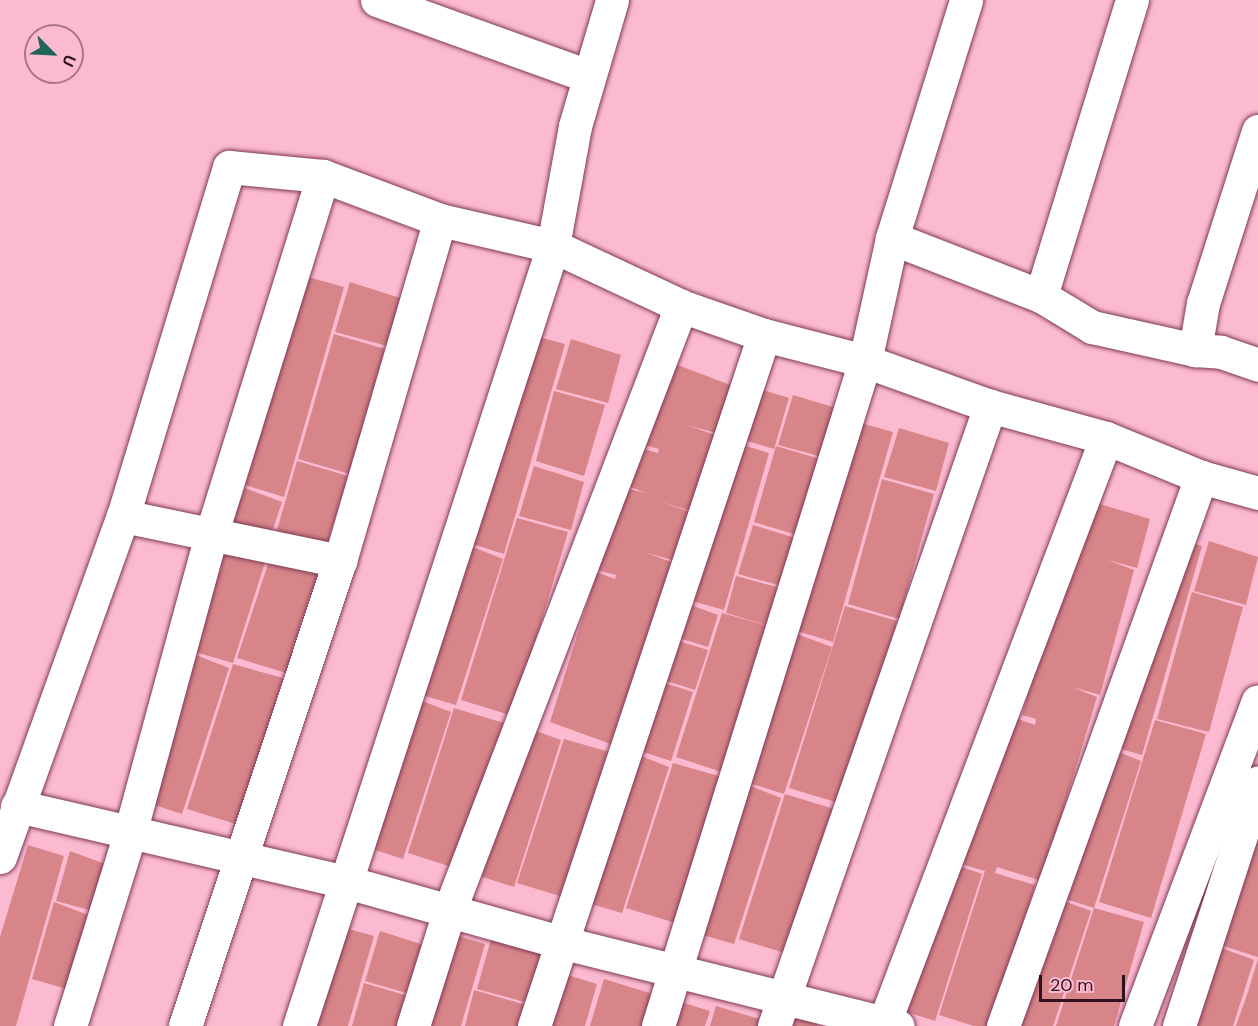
<!DOCTYPE html>
<html>
<head>
<meta charset="utf-8">
<style>
  body { margin:0 }
  #map { position:relative; width:1258px; height:1026px; overflow:hidden; background:#fcbad1; font-family:"DM Sans",sans-serif }
  div>[style] { position:absolute }
  .building>* { inset:0; background:#d78589 }
  .roads { filter:drop-shadow(0 0 2px #7f3955) drop-shadow(0 0 2px #7f3955) }
  .minor>* { height:33px; margin:-16.5px; padding:0 16.5px; transform-origin:16.5px; border-radius:16.5px; background:#fff }
  span { translate:-50% -50%; white-space:nowrap; text-align:center; line-height:1.15; -webkit-text-stroke:5px #fcbad1; paint-order:stroke }
  .north { position:absolute; left:24px; top:24px; width:60px; height:60px; box-sizing:border-box; background:#fcbad1; border:2px solid #aa7789; border-radius:50%; rotate:114deg; font-size:16px; font-weight:700; line-height:24px; text-align:center; color:#30121e }
  .north::after { content:''; display:block; margin:auto; width:21px; height:27px; background:#206557; clip-path:polygon(50% 0,100% 100%,50% 72%,0 100%) }
  .scale { position:absolute; left:1039px; top:975px; width:86px; height:27px; box-sizing:border-box; border:3px solid #30121e; border-top:0; padding-left:8px; font-size:18px; line-height:21px; white-space:nowrap; color:#30121e; -webkit-text-stroke:4px #fcbad1; paint-order:stroke }
</style>
</head>
<body>
<div id="map">
  <div class="building">
    <div style="clip-path:polygon(308px 277px,344px 287px,284px 497px,245px 485px)"></div>
    <div style="clip-path:polygon(350px 282px,400px 298px,387px 346px,335px 332px)"></div>
    <div style="clip-path:polygon(334px 334px,385px 349px,350px 474px,298px 459px)"></div>
    <div style="clip-path:polygon(528px 334px,565px 344px,504px 554px,466px 542px)"></div>
    <div style="clip-path:polygon(571px 339px,621px 355px,608px 403px,556px 389px)"></div>
    <div style="clip-path:polygon(667px 361px,733px 386px,720px 434px,687px 425px,718px 436px,694px 512px,658px 501px,696px 514px,683px 563px,644px 552px,674px 563px,619px 747px,550px 722px,597px 572px,615px 579px,616px 575px,596px 570px,620px 487px,646px 493px,628px 486px,640px 448px,658px 453px,659px 449px,641px 444px)"></div>
    <div style="clip-path:polygon(753px 387px,789px 398px,774px 449px,737px 438px)"></div>
    <div style="clip-path:polygon(554px 391px,605px 405px,584px 476px,536px 461px)"></div>
    <div style="clip-path:polygon(793px 395px,843px 410px,830px 459px,778px 445px)"></div>
    <div style="clip-path:polygon(857px 422px,893px 432px,833px 642px,794px 630px)"></div>
    <div style="clip-path:polygon(899px 428px,949px 443px,936px 491px,884px 477px)"></div>
    <div style="clip-path:polygon(733px 442px,769px 453px,724px 610px,685px 599px)"></div>
    <div style="clip-path:polygon(776px 446px,827px 461px,804px 537px,754px 522px)"></div>
    <div style="clip-path:polygon(297px 461px,348px 476px,325px 551px,275px 537px)"></div>
    <div style="clip-path:polygon(534px 466px,584px 482px,571px 530px,519px 516px)"></div>
    <div style="clip-path:polygon(882px 479px,934px 494px,899px 619px,848px 604px)"></div>
    <div style="clip-path:polygon(245px 488px,282px 502px,270px 538px,231px 526px)"></div>
    <div style="clip-path:polygon(1100px 504px,1150px 519px,1137px 568px,1108px 560px,1134px 570px,1100px 695px,1072px 687px,1097px 697px,1042px 881px,997px 867px,995px 873px,1035px 885px,993px 1026px,974px 1026px,939px 1015px,985px 871px,957px 863px,1004px 714px,1035px 725px,1036px 719px,1022px 715px,1046px 632px,1085px 506px,1098px 510px)"></div>
    <div style="clip-path:polygon(517px 518px,568px 532px,513px 716px,461px 700px)"></div>
    <div style="clip-path:polygon(753px 525px,802px 540px,789px 588px,738px 574px)"></div>
    <div style="clip-path:polygon(1166px 536px,1202px 546px,1142px 755px,1103px 744px)"></div>
    <div style="clip-path:polygon(228px 541px,268px 553px,233px 663px,195px 652px)"></div>
    <div style="clip-path:polygon(1209px 541px,1258px 557px,1246px 605px,1194px 591px)"></div>
    <div style="clip-path:polygon(465px 544px,503px 559px,456px 705px,418px 694px)"></div>
    <div style="clip-path:polygon(272px 552px,322px 566px,290px 674px,237px 658px)"></div>
    <div style="clip-path:polygon(736px 576px,788px 590px,776px 628px,726px 613px)"></div>
    <div style="clip-path:polygon(1192px 592px,1243px 607px,1209px 732px,1157px 719px)"></div>
    <div style="clip-path:polygon(680px 601px,718px 615px,708px 647px,669px 635px)"></div>
    <div style="clip-path:polygon(845px 606px,897px 621px,842px 804px,789px 788px)"></div>
    <div style="clip-path:polygon(722px 613px,772px 627px,728px 774px,676px 757px)"></div>
    <div style="clip-path:polygon(794px 633px,832px 647px,784px 794px,746px 782px)"></div>
    <div style="clip-path:polygon(669px 638px,708px 650px,695px 690px,657px 678px)"></div>
    <div style="clip-path:polygon(191px 653px,229px 668px,182px 814px,145px 802px)"></div>
    <div style="clip-path:polygon(233px 664px,283px 678px,239px 825px,187px 809px)"></div>
    <div style="clip-path:polygon(655px 680px,693px 692px,671px 761px,634px 749px)"></div>
    <div style="clip-path:polygon(412px 697px,451px 712px,403px 859px,366px 847px)"></div>
    <div style="clip-path:polygon(454px 708px,504px 723px,461px 870px,408px 853px)"></div>
    <div style="clip-path:polygon(1155px 720px,1206px 734px,1151px 918px,1099px 902px)"></div>
    <div style="clip-path:polygon(522px 726px,561px 740px,514px 887px,476px 875px)"></div>
    <div style="clip-path:polygon(564px 739px,613px 753px,570px 899px,517px 883px)"></div>
    <div style="clip-path:polygon(1103px 746px,1141px 761px,1094px 908px,1056px 896px)"></div>
    <div style="clip-path:polygon(631px 752px,669px 767px,622px 913px,584px 902px)"></div>
    <div style="clip-path:polygon(673px 763px,722px 777px,679px 924px,626px 908px)"></div>
    <div style="clip-path:polygon(743px 783px,781px 798px,734px 944px,696px 933px)"></div>
    <div style="clip-path:polygon(785px 794px,834px 809px,791px 955px,739px 939px)"></div>
    <div style="clip-path:polygon(1258px 821px,1258px 957px,1220px 945px)"></div>
    <div style="clip-path:polygon(28px 845px,64px 856px,16px 1026px,0 1026px,0 937px)"></div>
    <div style="clip-path:polygon(70px 851px,113px 867px,97px 912px,56px 901px)"></div>
    <div style="clip-path:polygon(948px 862px,982px 874px,935px 1021px,897px 1009px)"></div>
    <div style="clip-path:polygon(1053px 897px,1091px 911px,1053px 1026px,1012px 1026px)"></div>
    <div style="clip-path:polygon(54px 902px,96px 918px,74px 991px,32px 979px)"></div>
    <div style="clip-path:polygon(1094px 908px,1144px 922px,1114px 1026px,1056px 1026px)"></div>
    <div style="clip-path:polygon(338px 926px,374px 936px,348px 1026px,307px 1026px)"></div>
    <div style="clip-path:polygon(380px 931px,430px 947px,417px 996px,365px 981px)"></div>
    <div style="clip-path:polygon(449px 933px,485px 944px,461px 1026px,420px 1026px)"></div>
    <div style="clip-path:polygon(491px 939px,541px 954px,528px 1003px,477px 989px)"></div>
    <div style="clip-path:polygon(1216px 946px,1254px 960px,1233px 1026px,1190px 1026px)"></div>
    <div style="clip-path:polygon(1258px 959px,1258px 1026px,1236px 1026px,1247px 995px)"></div>
    <div style="clip-path:polygon(561px 973px,597px 984px,585px 1026px,545px 1026px)"></div>
    <div style="clip-path:polygon(604px 979px,653px 994px,645px 1026px,590px 1026px)"></div>
    <div style="clip-path:polygon(364px 983px,415px 998px,406px 1026px,352px 1026px)"></div>
    <div style="clip-path:polygon(474px 990px,526px 1005px,519px 1026px,465px 1026px)"></div>
    <div style="clip-path:polygon(674px 1000px,710px 1011px,705px 1026px,666px 1026px)"></div>
    <div style="clip-path:polygon(716px 1006px,766px 1021px,765px 1026px,710px 1026px)"></div>
    <div style="clip-path:polygon(782px 1011px,819px 1021px,817px 1026px,778px 1026px)"></div>
  </div>
  <div class="roads">
    <div class="minor">
      <div style="left:377px;top:0;width:224px;rotate:19.8deg"></div>
      <div style="left:1132px;top:0;width:310px;rotate:107.1deg"></div>
      <div style="left:1041px;top:296px;width:60px;rotate:31.3deg"></div>
      <div style="left:1092px;top:327px;width:106px;rotate:12.6deg"></div>
      <div style="left:1258px;top:131px;width:181px;rotate:107.7deg"></div>
      <div style="left:1203px;top:303px;width:48px;rotate:99.7deg"></div>
      <div style="left:1195px;top:350px;width:26px;rotate:4deg"></div>
      <div style="left:1221px;top:352px;width:39px;rotate:19deg"></div>
      <div style="left:892px;top:238px;width:160px;rotate:21.3deg"></div>
      <div style="left:123px;top:516px;width:222px;rotate:11.7deg"></div>
      <div style="left:17px;top:806px;width:339px;rotate:13deg"></div>
      <div style="left:347px;top:882px;width:221px;rotate:15.7deg"></div>
      <div style="left:560px;top:942px;width:348px;rotate:14deg"></div>
      <div style="left:0;top:857px;width:363px;rotate:-70.2deg"></div>
      <div style="left:123px;top:516px;width:365px;rotate:-73.1deg"></div>
      <div style="left:229px;top:167px;width:94px;rotate:5.5deg"></div>
      <div style="left:323px;top:176px;width:125px;rotate:20.6deg"></div>
      <div style="left:440px;top:220px;width:116px;rotate:13deg"></div>
      <div style="left:553px;top:246px;width:141px;rotate:25.1deg"></div>
      <div style="left:681px;top:306px;width:88px;rotate:19.3deg"></div>
      <div style="left:764px;top:335px;width:104px;rotate:14.4deg"></div>
      <div style="left:865px;top:361px;width:133px;rotate:19.8deg"></div>
      <div style="left:990px;top:406px;width:120px;rotate:15.4deg"></div>
      <div style="left:1106px;top:438px;width:103px;rotate:22.3deg"></div>
      <div style="left:1201px;top:477px;width:59px;rotate:15.7deg"></div>
      <div style="left:70px;top:1026px;width:202px;rotate:-72.7deg"></div>
      <div style="left:130px;top:833px;width:312px;rotate:-74.8deg"></div>
      <div style="left:212px;top:532px;width:373px;rotate:-72.7deg"></div>
      <div style="left:185px;top:1026px;width:490px;rotate:-71.6deg"></div>
      <div style="left:340px;top:561px;width:355px;rotate:-73.7deg"></div>
      <div style="left:299px;top:1026px;width:820px;rotate:-71.96deg"></div>
      <div style="left:553px;top:246px;width:122px;rotate:-79.6deg"></div>
      <div style="left:575px;top:126px;width:131px;rotate:-73.6deg"></div>
      <div style="left:413px;top:1026px;width:123px;rotate:-72.5deg"></div>
      <div style="left:450px;top:909px;width:646px;rotate:-69.04deg"></div>
      <div style="left:534px;top:1026px;width:728px;rotate:-71.59deg"></div>
      <div style="left:658px;top:1026px;width:696px;rotate:-72.71deg"></div>
      <div style="left:865px;top:361px;width:126px;rotate:-77.6deg"></div>
      <div style="left:892px;top:238px;width:249px;rotate:-72.7deg"></div>
      <div style="left:774px;top:1026px;width:657px;rotate:-70.79deg"></div>
      <div style="left:883px;top:1026px;width:629px;rotate:-69.23deg"></div>
      <div style="left:1003px;top:1026px;width:584px;rotate:-70.17deg"></div>
      <div style="left:1135px;top:1026px;width:347px;rotate:-69.3deg"></div>
      <div style="left:1179px;top:1026px;width:256px;rotate:-72deg"></div>
    </div>
  </div>
  <div class="north">U</div>
  <div class="scale">20 m</div>
</div>
</body>
</html>
